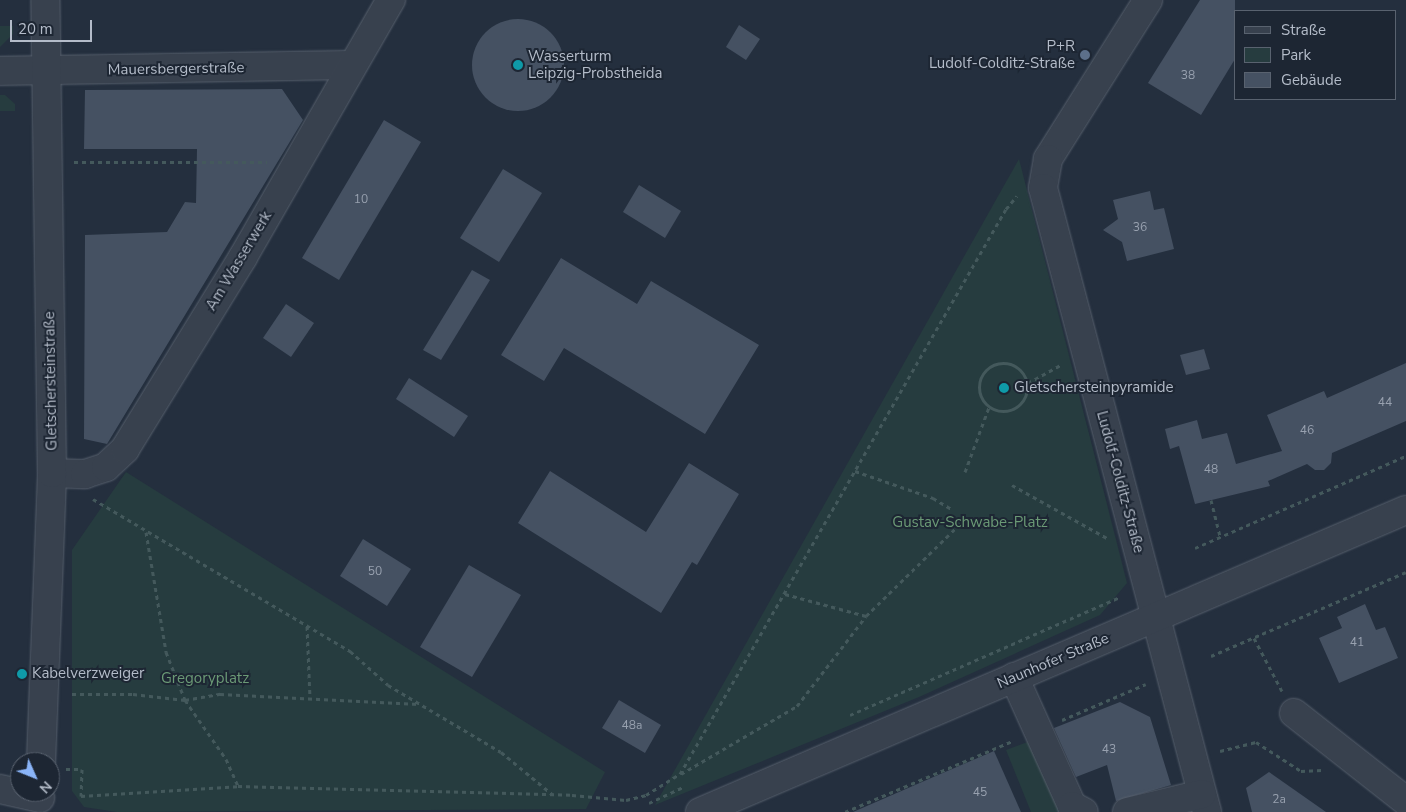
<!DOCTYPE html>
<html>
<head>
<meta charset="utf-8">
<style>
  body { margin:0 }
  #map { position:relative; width:1406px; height:812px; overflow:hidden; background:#242f3e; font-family:"Nunito Sans",sans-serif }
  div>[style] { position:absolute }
  .green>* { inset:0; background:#263c3f }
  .building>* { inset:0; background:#455162 }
  .round { border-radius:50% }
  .path>* { height:3px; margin-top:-1.5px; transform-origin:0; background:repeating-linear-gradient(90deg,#44595c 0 4px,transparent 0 8px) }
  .path>.ring { margin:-1.5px; padding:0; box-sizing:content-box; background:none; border:3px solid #44595c; border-radius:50% }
  .roads { filter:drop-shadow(0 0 1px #565f6c) drop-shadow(0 0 1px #565f6c) }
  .minor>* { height:28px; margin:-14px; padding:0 14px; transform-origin:14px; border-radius:14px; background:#38414e }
  .dots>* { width:14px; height:14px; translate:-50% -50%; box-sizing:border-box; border:2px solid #1d2633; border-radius:50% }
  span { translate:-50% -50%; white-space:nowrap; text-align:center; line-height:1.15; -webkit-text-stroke:4px #1d2633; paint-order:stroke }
  .number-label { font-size:12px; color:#98a1af }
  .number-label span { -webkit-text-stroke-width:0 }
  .poi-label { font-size:15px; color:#b4bcc9 }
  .right { translate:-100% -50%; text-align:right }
  .left { translate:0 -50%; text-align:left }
  .street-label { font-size:15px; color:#b4bcc9 }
  .park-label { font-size:15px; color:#6b9a76 }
  .legend { position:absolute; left:1234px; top:10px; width:162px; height:90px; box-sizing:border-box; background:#1d2633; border:1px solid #59626f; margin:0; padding:6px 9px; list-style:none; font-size:15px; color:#b4bcc9 }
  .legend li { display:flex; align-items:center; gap:10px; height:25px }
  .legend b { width:25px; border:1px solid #59626f }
  .north { position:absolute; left:10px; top:752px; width:50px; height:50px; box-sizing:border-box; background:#1d2633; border:1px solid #59626f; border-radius:50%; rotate:134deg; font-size:14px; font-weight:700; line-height:20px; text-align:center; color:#b4bcc9 }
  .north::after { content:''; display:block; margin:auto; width:18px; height:22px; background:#8ab4f8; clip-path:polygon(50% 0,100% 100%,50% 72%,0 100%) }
  .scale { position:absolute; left:10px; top:20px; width:82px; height:22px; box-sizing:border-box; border:2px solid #b4bcc9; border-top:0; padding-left:6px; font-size:15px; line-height:18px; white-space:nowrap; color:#b4bcc9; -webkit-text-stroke:4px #1d2633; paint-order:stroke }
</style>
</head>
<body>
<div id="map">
  <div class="green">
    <div style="clip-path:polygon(0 26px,13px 26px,13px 34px,0 47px)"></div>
    <div style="clip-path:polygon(0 95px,5px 95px,15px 104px,15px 111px,0 111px)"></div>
    <div style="clip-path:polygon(1019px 159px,1127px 583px,1100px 615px,919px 697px,655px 805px)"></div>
    <div style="clip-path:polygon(126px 472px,605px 772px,586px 809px,117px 812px,84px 807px,72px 791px,72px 550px)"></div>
    <div style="clip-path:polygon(1033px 740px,1064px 812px,1031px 812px,1006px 750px)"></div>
  </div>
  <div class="building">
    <div style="clip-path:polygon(1200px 0,1235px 0,1235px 59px,1201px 115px,1148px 83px)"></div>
    <div class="round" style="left:472px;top:19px;width:92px;height:92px"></div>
    <div style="clip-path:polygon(739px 25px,760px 39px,746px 60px,726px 47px)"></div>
    <div style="clip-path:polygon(282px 89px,303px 120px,107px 444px,84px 439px,85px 235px,167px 232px,185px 202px,196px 203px,197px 149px,84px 149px,85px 90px)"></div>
    <div style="clip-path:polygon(384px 120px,421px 142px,339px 280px,302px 258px)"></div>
    <div style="clip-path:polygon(503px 169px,542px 193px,499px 262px,460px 238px)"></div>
    <div style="clip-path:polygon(639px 185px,681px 211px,665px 238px,623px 212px)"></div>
    <div style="clip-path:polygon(1150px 191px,1154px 210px,1164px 208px,1174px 249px,1127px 261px,1122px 242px,1103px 230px,1118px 219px,1113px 200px)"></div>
    <div style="clip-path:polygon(561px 258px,637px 304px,651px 281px,759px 345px,705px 434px,564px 348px,544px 381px,501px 355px)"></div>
    <div style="clip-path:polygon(472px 270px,490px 280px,441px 360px,423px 350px)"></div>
    <div style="clip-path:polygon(286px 304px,314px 323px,291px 357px,263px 338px)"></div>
    <div style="clip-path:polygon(1204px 349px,1210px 369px,1186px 375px,1180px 355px)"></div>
    <div style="clip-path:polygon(1406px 363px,1406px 421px,1332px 453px,1331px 463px,1324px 470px,1315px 470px,1307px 464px,1268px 481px,1270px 486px,1195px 504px,1179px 446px,1170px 449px,1165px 429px,1197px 420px,1202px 439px,1227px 433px,1236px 464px,1282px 451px,1267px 415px,1324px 391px,1327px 398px)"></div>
    <div style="clip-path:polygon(409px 378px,468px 416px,454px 437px,396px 399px)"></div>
    <div style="clip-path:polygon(689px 463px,739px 494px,697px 565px,692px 562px,661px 613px,518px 523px,550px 471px,646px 532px)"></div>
    <div style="clip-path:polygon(363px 539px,411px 569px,387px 606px,340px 576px)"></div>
    <div style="clip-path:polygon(469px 565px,521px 595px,472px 677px,420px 647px)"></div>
    <div style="clip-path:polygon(1365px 604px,1376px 630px,1385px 627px,1398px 658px,1339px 683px,1319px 638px,1342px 628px,1337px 617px)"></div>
    <div style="clip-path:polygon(619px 700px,661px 725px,645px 753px,602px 728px)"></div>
    <div style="clip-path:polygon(1120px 702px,1150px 717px,1171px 785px,1116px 801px,1107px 765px,1076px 777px,1054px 728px)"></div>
    <div style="clip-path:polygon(994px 751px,1021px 812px,853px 812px,938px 775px)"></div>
    <div style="clip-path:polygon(1269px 772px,1326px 812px,1252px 812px,1246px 788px)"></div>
  </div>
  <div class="path">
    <div style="left:74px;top:162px;width:193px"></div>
    <div class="ring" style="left:979px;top:363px;width:45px;height:45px"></div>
    <div style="left:1028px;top:383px;width:38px;rotate:-29deg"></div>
    <div style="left:855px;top:471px;width:83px;rotate:19.1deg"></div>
    <div style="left:933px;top:498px;width:21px;rotate:31deg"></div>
    <div style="left:965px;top:472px;width:69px;rotate:-69.7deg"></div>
    <div style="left:1012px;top:485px;width:109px;rotate:29.2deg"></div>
    <div style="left:93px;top:499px;width:299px;rotate:30.6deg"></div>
    <div style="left:350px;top:651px;width:51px;rotate:41.8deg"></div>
    <div style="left:388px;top:685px;width:131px;rotate:30.7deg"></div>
    <div style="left:501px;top:752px;width:66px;rotate:39.5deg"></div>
    <div style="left:1211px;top:500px;width:38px;rotate:76deg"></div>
    <div style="left:146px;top:532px;width:122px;rotate:80.5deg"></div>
    <div style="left:166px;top:652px;width:52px;rotate:68.4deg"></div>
    <div style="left:185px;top:700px;width:72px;rotate:55.2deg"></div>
    <div style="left:226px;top:759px;width:30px;rotate:66deg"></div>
    <div style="left:1195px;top:548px;width:230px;rotate:-23.6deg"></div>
    <div style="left:785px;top:594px;width:84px;rotate:15.2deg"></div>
    <div style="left:307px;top:626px;width:73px;rotate:87.6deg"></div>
    <div style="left:1254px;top:638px;width:60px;rotate:62.2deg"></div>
    <div style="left:1211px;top:656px;width:212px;rotate:-23.3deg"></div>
    <div style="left:72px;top:694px;width:61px"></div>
    <div style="left:133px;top:694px;width:52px;rotate:6.6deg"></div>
    <div style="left:185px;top:700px;width:36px;rotate:-10deg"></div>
    <div style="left:220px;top:694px;width:199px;rotate:2.9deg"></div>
    <div style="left:850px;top:715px;width:295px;rotate:-23.6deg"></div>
    <div style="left:1062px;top:720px;width:91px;rotate:-23.2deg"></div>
    <div style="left:1220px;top:751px;width:37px;rotate:-14deg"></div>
    <div style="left:1256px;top:742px;width:54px;rotate:32.8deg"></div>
    <div style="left:1301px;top:771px;width:21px;rotate:-3deg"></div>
    <div style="left:66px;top:769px;width:16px"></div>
    <div style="left:82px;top:769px;width:27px;rotate:92deg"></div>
    <div style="left:81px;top:796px;width:157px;rotate:-3.6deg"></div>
    <div style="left:238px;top:786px;width:334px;rotate:1.5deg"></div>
    <div style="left:572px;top:795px;width:54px;rotate:5.3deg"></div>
    <div style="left:626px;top:800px;width:21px;rotate:-14deg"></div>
    <div style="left:646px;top:795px;width:40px;rotate:-32deg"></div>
    <div style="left:680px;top:774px;width:652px;rotate:-60.02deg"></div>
    <div style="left:1006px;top:209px;width:17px;rotate:-50deg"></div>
    <div style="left:681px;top:774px;width:134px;rotate:-30.4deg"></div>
    <div style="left:797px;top:706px;width:113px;rotate:-52.5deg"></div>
    <div style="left:866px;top:616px;width:140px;rotate:-44.4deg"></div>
    <div style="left:649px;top:803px;width:38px;rotate:-25deg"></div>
    <div style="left:845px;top:812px;width:181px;rotate:-23deg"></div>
  </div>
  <div class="roads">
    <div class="minor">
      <div style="left:1148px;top:0;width:188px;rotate:122.2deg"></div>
      <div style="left:1048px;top:159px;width:29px;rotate:100deg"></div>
      <div style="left:1043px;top:188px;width:645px;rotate:75.27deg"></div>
      <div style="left:0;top:71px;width:351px;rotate:-1deg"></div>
      <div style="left:52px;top:473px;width:33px;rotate:2deg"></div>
      <div style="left:85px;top:474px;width:22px;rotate:-18deg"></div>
      <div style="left:106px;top:467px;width:26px;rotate:-43deg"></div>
      <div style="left:125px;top:449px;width:225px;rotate:-58.4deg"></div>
      <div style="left:243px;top:257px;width:297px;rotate:-60.1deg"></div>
      <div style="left:1014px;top:677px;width:141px;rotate:65.8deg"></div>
      <div style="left:1072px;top:806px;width:13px;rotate:27deg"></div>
      <div style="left:1294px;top:713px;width:142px;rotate:38.2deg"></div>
      <div style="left:41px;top:762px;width:289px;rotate:-87.8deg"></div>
      <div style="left:52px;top:473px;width:473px;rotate:-90.8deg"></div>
      <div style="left:0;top:789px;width:41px;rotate:12.7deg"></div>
      <div style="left:700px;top:812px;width:768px;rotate:-23.16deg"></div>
      <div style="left:1127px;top:812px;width:77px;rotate:-13.5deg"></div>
    </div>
  </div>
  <div class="dots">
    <div style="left:1085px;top:55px;background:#5c6f8a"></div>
    <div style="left:518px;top:65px;background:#0f9aa8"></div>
    <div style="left:1004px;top:388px;background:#0f9aa8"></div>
    <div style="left:22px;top:674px;background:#0f9aa8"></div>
  </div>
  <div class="number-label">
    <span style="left:1188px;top:76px">38</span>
    <span style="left:361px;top:200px">10</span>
    <span style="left:1140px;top:228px">36</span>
    <span style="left:1385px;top:403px">44</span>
    <span style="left:1307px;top:431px">46</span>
    <span style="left:1211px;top:470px">48</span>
    <span style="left:375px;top:572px">50</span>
    <span style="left:1357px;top:643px">41</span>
    <span style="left:632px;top:726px">48a</span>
    <span style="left:1109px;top:750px">43</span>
    <span style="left:980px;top:793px">45</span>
    <span style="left:1279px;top:800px">2a</span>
  </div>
  <div class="poi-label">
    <span class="right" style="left:1075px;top:55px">P+R<br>Ludolf-Colditz-Straße</span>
    <span class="left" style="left:528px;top:65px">Wasserturm<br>Leipzig-Probstheida</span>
    <span class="left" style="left:1014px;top:388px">Gletschersteinpyramide</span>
    <span class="left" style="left:32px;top:674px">Kabelverzweiger</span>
  </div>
  <div class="street-label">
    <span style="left:176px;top:69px;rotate:-1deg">Mauersbergerstraße</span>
    <span style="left:239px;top:261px;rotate:-59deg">Am Wasserwerk</span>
    <span style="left:51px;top:381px;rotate:-91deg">Gletschersteinstraße</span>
    <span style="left:1120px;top:482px;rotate:75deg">Ludolf-Colditz-Straße</span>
    <span style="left:1053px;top:661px;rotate:-23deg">Naunhofer Straße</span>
  </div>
  <div class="park-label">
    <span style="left:970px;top:523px">Gustav-Schwabe-Platz</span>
    <span style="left:205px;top:679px">Gregoryplatz</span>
  </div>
  <ul class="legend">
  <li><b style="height:6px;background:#38414e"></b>Straße</li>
  <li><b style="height:14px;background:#263c3f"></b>Park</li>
  <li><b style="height:14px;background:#455162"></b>Gebäude</li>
  </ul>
  <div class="north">N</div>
  <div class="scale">20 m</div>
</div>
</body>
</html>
